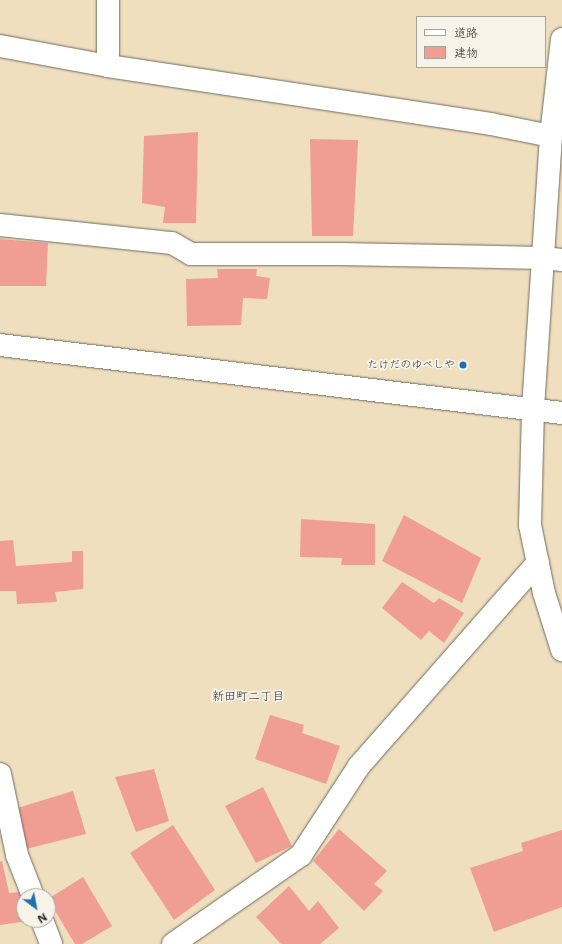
<!DOCTYPE html>
<html>
<head>
<meta charset="utf-8">
<style>
  body { margin:0 }
  #map { position:relative; width:562px; height:944px; overflow:hidden; background:#efdfbe; font-family:"Shantell Sans","Klee One",sans-serif }
  div>[style] { position:absolute }
  .building>* { inset:0; background:#f09d94 }
  .roads { filter:drop-shadow(0 0 1px #706a5e) drop-shadow(0 0 1px #706a5e) }
  .street>* { height:22px; margin:-11px; padding:0 11px; transform-origin:11px; border-radius:11px; background:#fff }
  .secondary>* { height:22px; margin:-11px; padding:0 11px; transform-origin:11px; border-radius:11px; background:#fff }
  .dots>* { width:11px; height:11px; translate:-50% -50%; box-sizing:border-box; border:2px solid #f7f3e8; border-radius:50% }
  span { translate:-50% -50%; white-space:nowrap; text-align:center; line-height:1.15; -webkit-text-stroke:3.5px #f7f3e8; paint-order:stroke }
  .poi-label { font-size:11px; color:#2b2b2b }
  .right { translate:-100% -50%; text-align:right }
  .neighbourhood-label { font-size:12px; color:#2b2b2b }
  .legend { position:absolute; left:416px; top:16px; width:130px; height:52px; box-sizing:border-box; background:#f7f3e8; border:1px solid #a5a39c; margin:0; padding:5px 7px; list-style:none; font-size:12px; color:#2b2b2b }
  .legend li { display:flex; align-items:center; gap:8px; height:20px }
  .legend b { width:20px; border:1px solid #a5a39c }
  .north { position:absolute; left:16px; top:888px; width:40px; height:40px; box-sizing:border-box; background:#f7f3e8; border:1px solid #a5a39c; border-radius:50%; rotate:148deg; font-size:11px; font-weight:700; line-height:16px; text-align:center; color:#2b2b2b }
  .north::after { content:''; display:block; margin:auto; width:14px; height:18px; background:#1f6fb2; clip-path:polygon(50% 0,100% 100%,50% 72%,0 100%) }
</style>
</head>
<body>
<div id="map">
  <div class="building">
    <div style="clip-path:polygon(198px 132px,196px 223px,163px 223px,165px 207px,142px 203px,144px 136px)"></div>
    <div style="clip-path:polygon(310px 139px,358px 140px,353px 236px,312px 236px)"></div>
    <div style="clip-path:polygon(0 239px,48px 243px,46px 286px,0 286px)"></div>
    <div style="clip-path:polygon(217px 269px,257px 269px,256px 276px,270px 278px,267px 299px,243px 298px,241px 325px,187px 326px,186px 279px,218px 278px)"></div>
    <div style="clip-path:polygon(404px 515px,481px 558px,462px 603px,382px 561px)"></div>
    <div style="clip-path:polygon(301px 519px,375px 524px,375px 565px,341px 565px,342px 558px,300px 557px)"></div>
    <div style="clip-path:polygon(13px 540px,16px 566px,72px 562px,72px 551px,83px 551px,83px 589px,55px 592px,57px 602px,17px 604px,16px 591px,0 591px,0 541px)"></div>
    <div style="clip-path:polygon(402px 582px,434px 603px,439px 598px,464px 613px,444px 643px,429px 631px,421px 640px,382px 608px)"></div>
    <div style="clip-path:polygon(270px 715px,304px 725px,302px 733px,340px 746px,326px 784px,255px 759px)"></div>
    <div style="clip-path:polygon(154px 769px,169px 821px,136px 832px,115px 777px)"></div>
    <div style="clip-path:polygon(263px 787px,292px 846px,256px 863px,225px 806px)"></div>
    <div style="clip-path:polygon(73px 791px,86px 834px,22px 850px,11px 810px)"></div>
    <div style="clip-path:polygon(173px 825px,215px 890px,174px 920px,130px 853px)"></div>
    <div style="clip-path:polygon(339px 829px,387px 871px,374px 884px,383px 891px,364px 911px,313px 861px)"></div>
    <div style="clip-path:polygon(562px 830px,562px 907px,494px 932px,470px 868px,523px 851px,521px 843px)"></div>
    <div style="clip-path:polygon(2px 861px,9px 893px,21px 892px,24px 902px,24px 920px,28px 921px,0 925px,0 862px)"></div>
    <div style="clip-path:polygon(83px 877px,112px 926px,82px 944px,75px 944px,48px 899px)"></div>
    <div style="clip-path:polygon(289px 886px,309px 911px,318px 901px,339px 928px,320px 944px,281px 944px,256px 917px)"></div>
  </div>
  <div class="roads">
    <div class="street">
      <div style="left:0;top:46px;width:110px;rotate:10.5deg"></div>
      <div style="left:108px;top:66px;width:387px;rotate:8.6deg"></div>
      <div style="left:491px;top:124px;width:61px;rotate:11.3deg"></div>
      <div style="left:108px;top:66px;width:66px;rotate:-90deg"></div>
      <div style="left:0;top:225px;width:173px;rotate:6deg"></div>
      <div style="left:172px;top:243px;width:22px;rotate:30deg"></div>
      <div style="left:191px;top:254px;width:148px"></div>
      <div style="left:339px;top:254px;width:204px;rotate:1.1deg"></div>
      <div style="left:543px;top:258px;width:19px;rotate:6deg"></div>
      <div style="left:0;top:774px;width:83px;rotate:78.1deg"></div>
      <div style="left:17px;top:855px;width:44px;rotate:68.7deg"></div>
      <div style="left:42px;top:920px;width:26px;rotate:69deg"></div>
      <div style="left:173px;top:944px;width:156px;rotate:-34.8deg"></div>
      <div style="left:301px;top:855px;width:106px;rotate:-56.9deg"></div>
      <div style="left:359px;top:766px;width:271px;rotate:-48.7deg"></div>
    </div>
    <div class="secondary">
      <div style="left:562px;top:39px;width:98px;rotate:96.5deg"></div>
      <div style="left:551px;top:136px;width:122px;rotate:93.8deg"></div>
      <div style="left:543px;top:258px;width:152px;rotate:93.8deg"></div>
      <div style="left:533px;top:410px;width:115px;rotate:91.5deg"></div>
      <div style="left:530px;top:525px;width:69px;rotate:78.4deg"></div>
      <div style="left:544px;top:593px;width:60px;rotate:72.5deg"></div>
      <div style="left:0;top:345px;width:566px;rotate:6.9deg"></div>
    </div>
  </div>
  <div class="dots">
    <div style="left:463px;top:365px;background:#1f6fb2"></div>
  </div>
  <div class="poi-label">
    <span class="right" style="left:455px;top:365px">たけだのゆべしや</span>
  </div>
  <div class="neighbourhood-label">
    <span style="left:248px;top:697px">新田町二丁目</span>
  </div>
  <ul class="legend">
  <li><b style="height:5px;background:#fff"></b>道路</li>
  <li><b style="height:11px;background:#f09d94"></b>建物</li>
  </ul>
  <div class="north">N</div>
</div>
</body>
</html>
